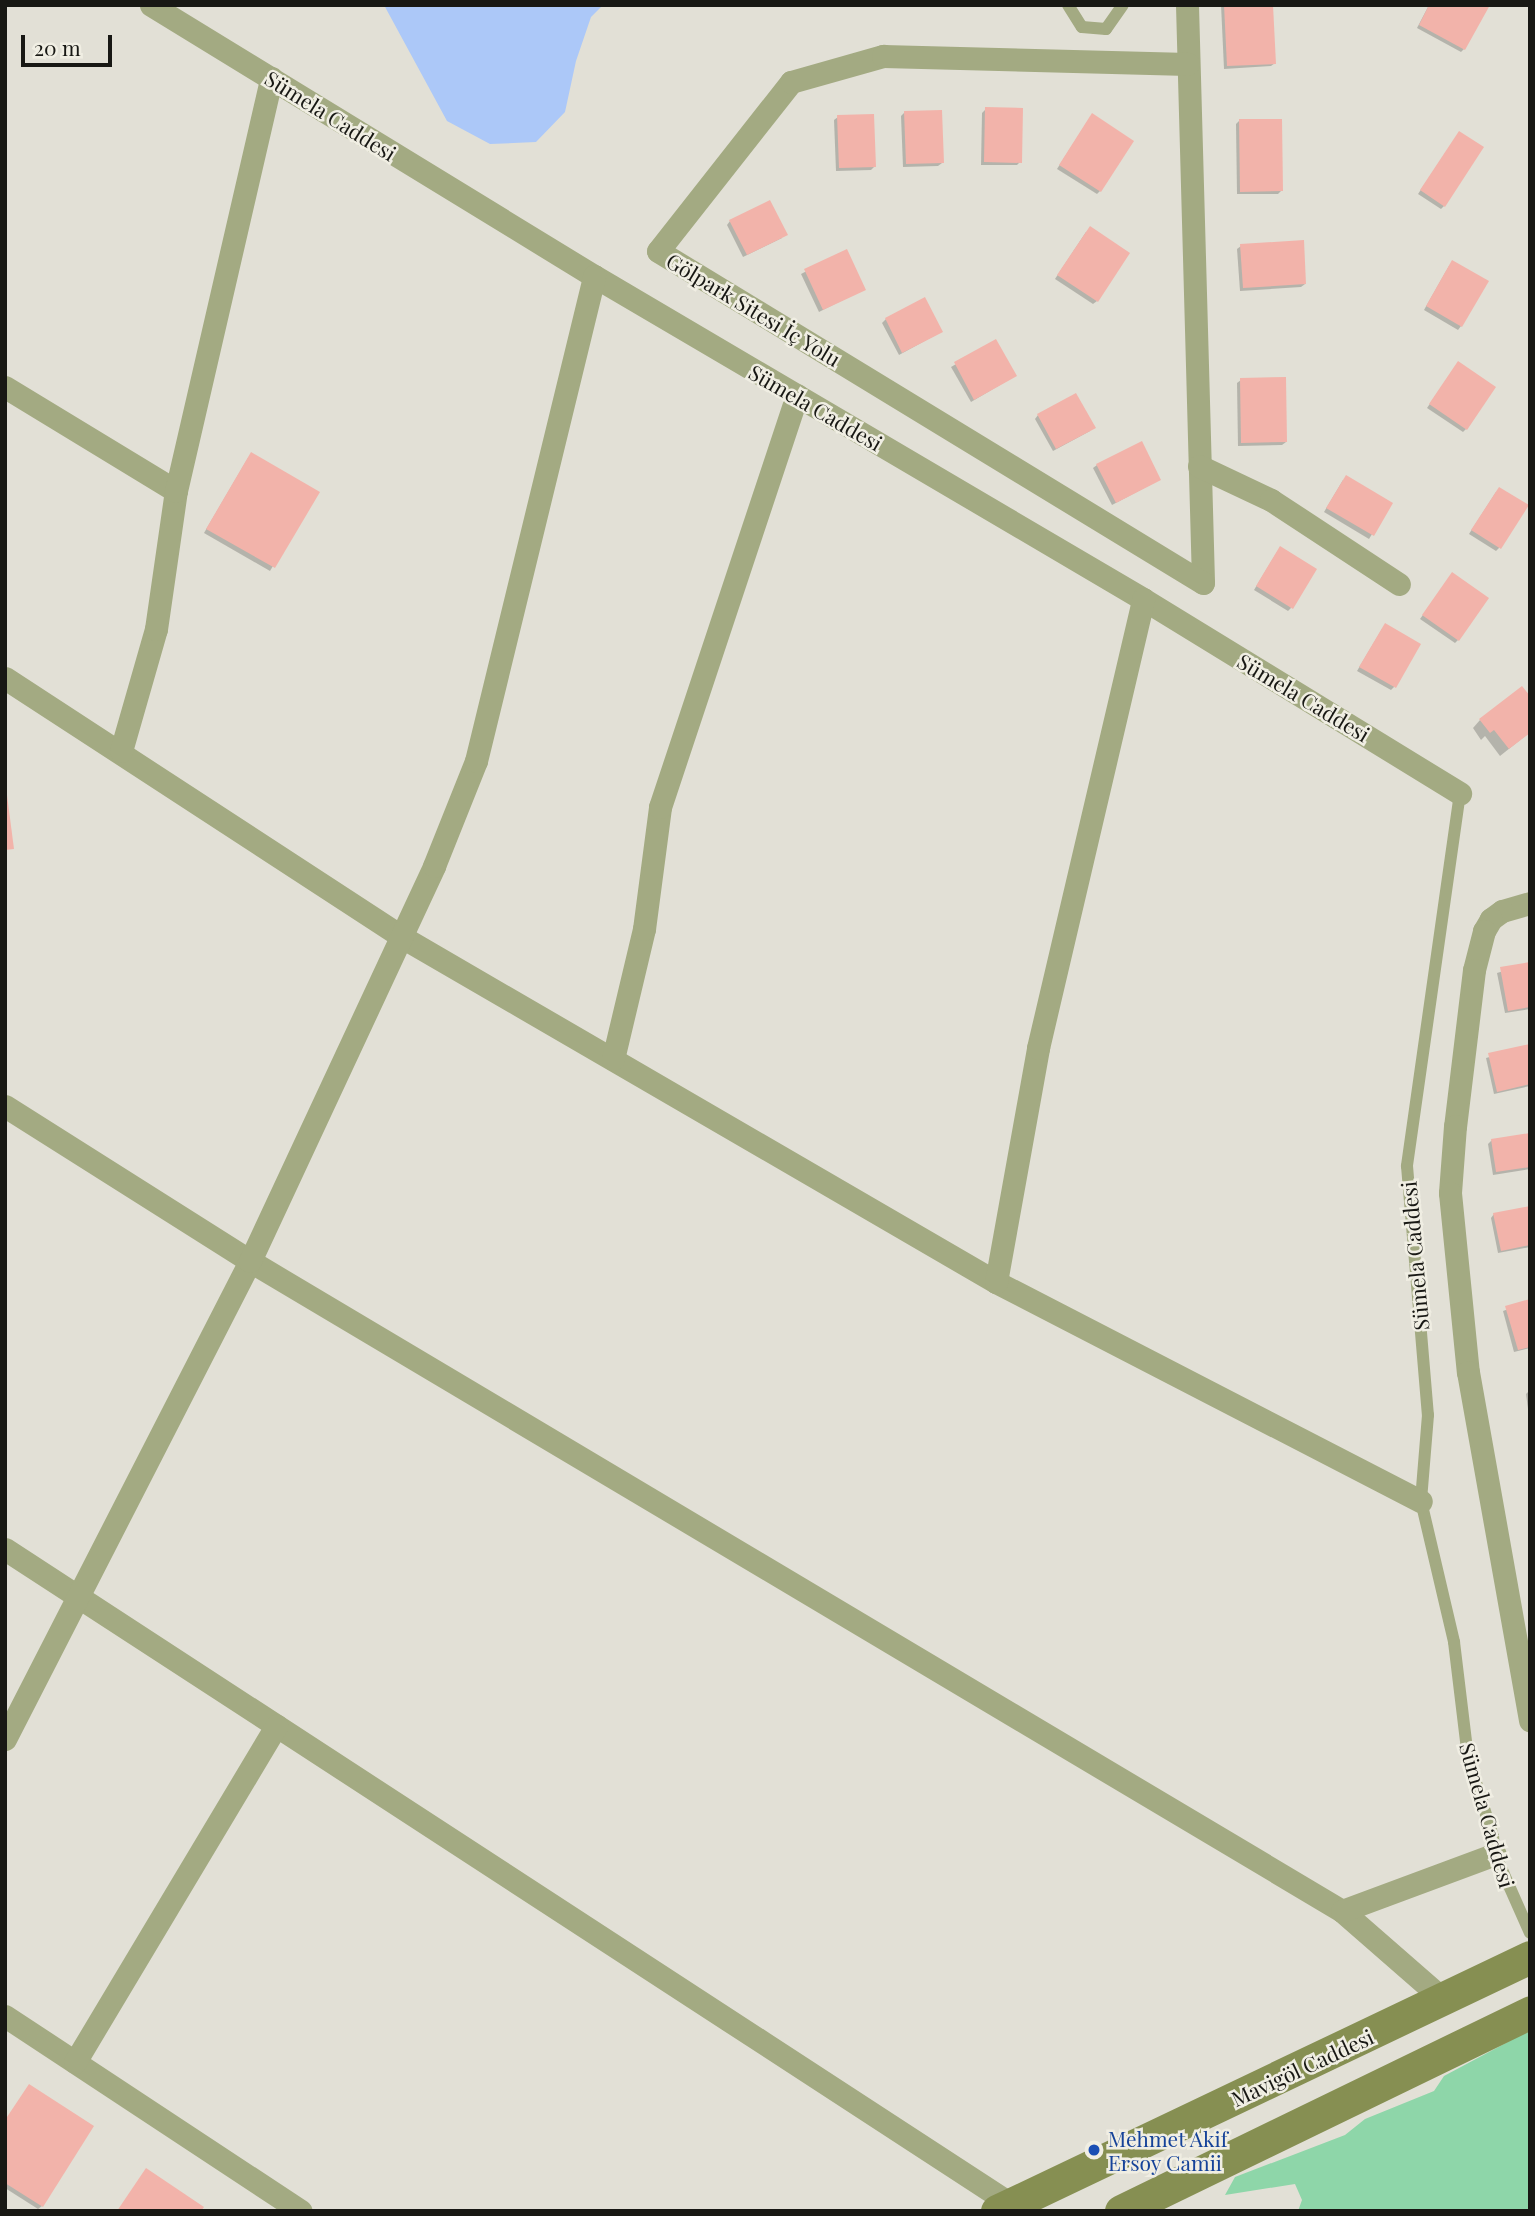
<!DOCTYPE html>
<html>
<head>
<meta charset="utf-8">
<style>
  body { margin:0 }
  #map { position:relative; width:1535px; height:2216px; overflow:hidden; background:#e2e0d6; font-family:"Playfair Display",serif }
  div>[style] { position:absolute }
  .green>* { inset:0; background:#8ed6a9 }
  .water>* { inset:0; background:#acc8f8 }
  .shadow>* { inset:0; background:#0003 }
  .building>* { inset:0; background:#f2b3aa }
  .service>* { height:12px; margin:-6px; padding:0 6px; transform-origin:6px; border-radius:6px; background:#a3aa82 }
  .minor>* { height:23px; margin:-11.5px; padding:0 11.5px; transform-origin:11.5px; border-radius:11.5px; background:#a3aa82 }
  .secondary>* { height:33px; margin:-16.5px; padding:0 16.5px; transform-origin:16.5px; border-radius:16.5px; background:#868f52 }
  .dots>* { width:19px; height:19px; translate:-50% -50%; box-sizing:border-box; border:4px solid #f0eee3; border-radius:50% }
  span { translate:-50% -50%; white-space:nowrap; text-align:center; line-height:1.15; -webkit-text-stroke:5px #f0eee3; paint-order:stroke }
  .street-label { font-size:21px; color:#181814 }
  .transit-label { font-size:21px; color:#164399 }
  .left { translate:0 -50%; text-align:left }
  .frame { position:absolute; inset:0; border:7px solid #181814; pointer-events:none }
  .scale { position:absolute; left:21px; top:35px; width:91px; height:32px; box-sizing:border-box; border:4px solid #181814; border-top:0; padding-left:9px; font-size:21px; line-height:24px; white-space:nowrap; color:#181814; -webkit-text-stroke:5px #f0eee3; paint-order:stroke }
</style>
</head>
<body>
<div id="map">
  <div class="green">
    <div style="clip-path:polygon(1530px 2030px,1530px 2211px,1298px 2211px,1302px 2200px,1295px 2184px,1225px 2195px,1235px 2177px,1345px 2135px,1365px 2119px,1434px 2091px,1444px 2076px)"></div>
  </div>
  <div class="water">
    <div style="clip-path:polygon(384px 5px,603px 5px,591px 17px,576px 61px,565px 112px,536px 142px,490px 144px,447px 121px)"></div>
  </div>
  <div class="shadow">
    <div style="clip-path:polygon(1221px 5px,1272px 5px,1275px 63px,1271px 66px,1224px 69px)"></div>
    <div style="clip-path:polygon(1429px 5px,1464px 49px,1461px 52px,1417px 28px)"></div>
    <div style="clip-path:polygon(986px 109px,1020px 162px,1017px 165px,981px 165px,982px 113px)"></div>
    <div style="clip-path:polygon(905px 112px,942px 163px,938px 166px,903px 167px,901px 116px)"></div>
    <div style="clip-path:polygon(838px 117px,874px 167px,871px 170px,836px 171px,834px 120px)"></div>
    <div style="clip-path:polygon(1089px 119px,1100px 191px,1097px 194px,1057px 169px)"></div>
    <div style="clip-path:polygon(1239px 121px,1281px 191px,1278px 194px,1237px 194px,1236px 124px)"></div>
    <div style="clip-path:polygon(1456px 137px,1444px 206px,1441px 209px,1418px 194px)"></div>
    <div style="clip-path:polygon(730px 221px,782px 238px,743px 257px,727px 225px)"></div>
    <div style="clip-path:polygon(1086px 232px,1097px 301px,1093px 304px,1055px 279px)"></div>
    <div style="clip-path:polygon(1241px 246px,1305px 284px,1301px 287px,1240px 291px,1237px 249px)"></div>
    <div style="clip-path:polygon(846px 251px,864px 289px,819px 312px,801px 274px)"></div>
    <div style="clip-path:polygon(1449px 266px,1461px 326px,1458px 330px,1424px 310px)"></div>
    <div style="clip-path:polygon(886px 319px,941px 332px,899px 355px,882px 323px)"></div>
    <div style="clip-path:polygon(996px 341px,1015px 376px,971px 402px,951px 367px)"></div>
    <div style="clip-path:polygon(1455px 367px,1466px 429px,1463px 432px,1427px 408px)"></div>
    <div style="clip-path:polygon(1241px 380px,1286px 442px,1282px 445px,1238px 446px,1237px 383px)"></div>
    <div style="clip-path:polygon(1038px 415px,1090px 431px,1053px 451px,1035px 419px)"></div>
    <div style="clip-path:polygon(248px 458px,317px 492px,270px 571px,204px 533px)"></div>
    <div style="clip-path:polygon(1097px 465px,1159px 480px,1112px 505px,1093px 468px)"></div>
    <div style="clip-path:polygon(1343px 480px,1391px 504px,1369px 539px,1324px 512px)"></div>
    <div style="clip-path:polygon(1496px 492px,1499px 548px,1496px 551px,1469px 534px)"></div>
    <div style="clip-path:polygon(1277px 552px,1291px 608px,1288px 611px,1254px 590px)"></div>
    <div style="clip-path:polygon(1449px 578px,1458px 640px,1455px 643px,1420px 619px)"></div>
    <div style="clip-path:polygon(1382px 629px,1394px 687px,1391px 690px,1357px 671px)"></div>
    <div style="clip-path:polygon(1480px 720px,1530px 732px,1500px 756px,1485px 736px,1481px 740px,1473px 728px)"></div>
    <div style="clip-path:polygon(1530px 963px,1530px 1009px,1505px 1013px,1497px 973px)"></div>
    <div style="clip-path:polygon(1530px 1046px,1530px 1086px,1494px 1094px,1486px 1058px)"></div>
    <div style="clip-path:polygon(1530px 1134px,1530px 1169px,1493px 1175px,1488px 1144px,1492px 1140px)"></div>
    <div style="clip-path:polygon(1530px 1208px,1530px 1247px,1498px 1253px,1491px 1218px,1494px 1214px)"></div>
    <div style="clip-path:polygon(1530px 1301px,1530px 1348px,1514px 1352px,1503px 1311px)"></div>
    <div style="clip-path:polygon(1529px 1391px,1530px 1391px,1530px 1424px,1526px 1394px)"></div>
    <div style="clip-path:polygon(5px 2121px,42px 2206px,38px 2209px,5px 2188px)"></div>
  </div>
  <div class="building">
    <div style="clip-path:polygon(1224px 5px,1273px 5px,1276px 64px,1227px 66px)"></div>
    <div style="clip-path:polygon(1429px 5px,1490px 5px,1465px 50px,1419px 25px)"></div>
    <div style="clip-path:polygon(985px 107px,1023px 108px,1022px 163px,984px 162px)"></div>
    <div style="clip-path:polygon(942px 110px,944px 163px,906px 164px,904px 111px)"></div>
    <div style="clip-path:polygon(1092px 113px,1134px 141px,1101px 192px,1059px 165px)"></div>
    <div style="clip-path:polygon(874px 114px,876px 167px,839px 168px,837px 115px)"></div>
    <div style="clip-path:polygon(1239px 119px,1282px 119px,1283px 191px,1240px 192px)"></div>
    <div style="clip-path:polygon(1459px 131px,1484px 147px,1445px 207px,1420px 190px)"></div>
    <div style="clip-path:polygon(770px 200px,788px 235px,747px 255px,729px 220px)"></div>
    <div style="clip-path:polygon(1090px 226px,1130px 253px,1098px 302px,1057px 275px)"></div>
    <div style="clip-path:polygon(1304px 240px,1306px 284px,1243px 288px,1240px 244px)"></div>
    <div style="clip-path:polygon(847px 249px,866px 290px,823px 310px,804px 269px)"></div>
    <div style="clip-path:polygon(1452px 260px,1489px 281px,1462px 327px,1426px 306px)"></div>
    <div style="clip-path:polygon(925px 297px,943px 332px,902px 353px,885px 318px)"></div>
    <div style="clip-path:polygon(996px 339px,1017px 376px,974px 400px,954px 362px)"></div>
    <div style="clip-path:polygon(1458px 361px,1496px 387px,1467px 430px,1429px 404px)"></div>
    <div style="clip-path:polygon(1286px 377px,1287px 442px,1241px 443px,1240px 378px)"></div>
    <div style="clip-path:polygon(1076px 393px,1096px 428px,1056px 449px,1037px 414px)"></div>
    <div style="clip-path:polygon(1142px 441px,1161px 480px,1116px 503px,1096px 464px)"></div>
    <div style="clip-path:polygon(251px 452px,320px 492px,275px 568px,206px 529px)"></div>
    <div style="clip-path:polygon(1346px 475px,1393px 503px,1374px 536px,1326px 508px)"></div>
    <div style="clip-path:polygon(1499px 487px,1529px 505px,1501px 549px,1471px 530px)"></div>
    <div style="clip-path:polygon(1280px 546px,1317px 569px,1293px 609px,1256px 586px)"></div>
    <div style="clip-path:polygon(1452px 572px,1489px 598px,1459px 641px,1422px 615px)"></div>
    <div style="clip-path:polygon(1385px 623px,1421px 644px,1396px 688px,1359px 667px)"></div>
    <div style="clip-path:polygon(1522px 686px,1530px 696px,1530px 733px,1509px 749px,1494px 730px,1490px 733px,1479px 719px)"></div>
    <div style="clip-path:polygon(7px 795px,14px 849px,5px 850px,5px 796px)"></div>
    <div style="clip-path:polygon(1530px 962px,1530px 1007px,1508px 1011px,1500px 967px)"></div>
    <div style="clip-path:polygon(1530px 1044px,1530px 1084px,1497px 1092px,1488px 1053px)"></div>
    <div style="clip-path:polygon(1530px 1133px,1530px 1167px,1496px 1172px,1491px 1139px)"></div>
    <div style="clip-path:polygon(1530px 1206px,1530px 1245px,1501px 1251px,1493px 1213px)"></div>
    <div style="clip-path:polygon(1530px 1299px,1530px 1347px,1518px 1350px,1505px 1306px)"></div>
    <div style="clip-path:polygon(29px 2084px,94px 2126px,43px 2207px,5px 2183px,5px 2120px)"></div>
    <div style="clip-path:polygon(146px 2168px,204px 2207px,201px 2211px,117px 2211px)"></div>
  </div>
  <div class="service">
    <div style="left:1068px;top:5px;width:26px;rotate:58deg"></div>
    <div style="left:1082px;top:27px;width:24px;rotate:5deg"></div>
    <div style="left:1106px;top:29px;width:29px;rotate:-55deg"></div>
    <div style="left:1460px;top:793px;width:377px;rotate:98.1deg"></div>
    <div style="left:1407px;top:1166px;width:250px;rotate:85.2deg"></div>
    <div style="left:1428px;top:1415px;width:86px;rotate:94.7deg"></div>
    <div style="left:1421px;top:1501px;width:145px;rotate:76.8deg"></div>
    <div style="left:1454px;top:1642px;width:116px;rotate:83.1deg"></div>
    <div style="left:1468px;top:1757px;width:84px;rotate:72.6deg"></div>
    <div style="left:1493px;top:1837px;width:17px;rotate:83deg"></div>
    <div style="left:1495px;top:1854px;width:86px;rotate:66.1deg"></div>
  </div>
  <div class="minor">
    <div style="left:151px;top:5px;width:519px;rotate:31.46deg"></div>
    <div style="left:594px;top:276px;width:637px;rotate:30.47deg"></div>
    <div style="left:1143px;top:599px;width:372px;rotate:31.5deg"></div>
    <div style="left:1187px;top:5px;width:578px;rotate:88.41deg"></div>
    <div style="left:1203px;top:583px;width:638px;rotate:-148.65deg"></div>
    <div style="left:658px;top:251px;width:215px;rotate:-51.8deg"></div>
    <div style="left:791px;top:82px;width:96px;rotate:-15.8deg"></div>
    <div style="left:883px;top:56px;width:305px;rotate:1.5deg"></div>
    <div style="left:5px;top:387px;width:200px;rotate:31.3deg"></div>
    <div style="left:1199px;top:466px;width:80px;rotate:25.3deg"></div>
    <div style="left:1271px;top:500px;width:153px;rotate:33.3deg"></div>
    <div style="left:5px;top:678px;width:474px;rotate:33.1deg"></div>
    <div style="left:402px;top:937px;width:687px;rotate:30.15deg"></div>
    <div style="left:996px;top:1282px;width:478px;rotate:27.3deg"></div>
    <div style="left:121px;top:751px;width:127px;rotate:-74deg"></div>
    <div style="left:156px;top:629px;width:139px;rotate:-81.8deg"></div>
    <div style="left:176px;top:491px;width:424px;rotate:-77deg"></div>
    <div style="left:1530px;top:903px;width:29px;rotate:164deg"></div>
    <div style="left:1502px;top:911px;width:14px;rotate:144deg"></div>
    <div style="left:1491px;top:919px;width:14px;rotate:120deg"></div>
    <div style="left:1484px;top:931px;width:40px;rotate:104.4deg"></div>
    <div style="left:1474px;top:970px;width:157px;rotate:96.9deg"></div>
    <div style="left:1455px;top:1126px;width:67px;rotate:94.3deg"></div>
    <div style="left:1450px;top:1193px;width:180px;rotate:84.3deg"></div>
    <div style="left:1468px;top:1372px;width:354px;rotate:79.9deg"></div>
    <div style="left:613px;top:1059px;width:134px;rotate:-76.6deg"></div>
    <div style="left:644px;top:929px;width:123px;rotate:-82.5deg"></div>
    <div style="left:660px;top:807px;width:434px;rotate:-71.6deg"></div>
    <div style="left:5px;top:1106px;width:290px;rotate:32.3deg"></div>
    <div style="left:250px;top:1261px;width:1271px;rotate:30.76deg"></div>
    <div style="left:1342px;top:1911px;width:135px;rotate:41.1deg"></div>
    <div style="left:996px;top:1282px;width:238px;rotate:-79.8deg"></div>
    <div style="left:1038px;top:1048px;width:461px;rotate:-76.8deg"></div>
    <div style="left:5px;top:1549px;width:1200px;rotate:33.07deg"></div>
    <div style="left:5px;top:1739px;width:537px;rotate:-62.86deg"></div>
    <div style="left:250px;top:1261px;width:436px;rotate:-65deg"></div>
    <div style="left:434px;top:866px;width:113px;rotate:-68.2deg"></div>
    <div style="left:476px;top:761px;width:499px;rotate:-76.3deg"></div>
    <div style="left:1342px;top:1911px;width:163px;rotate:-20.4deg"></div>
    <div style="left:5px;top:2016px;width:354px;rotate:33.4deg"></div>
    <div style="left:75px;top:2062px;width:392px;rotate:-59.1deg"></div>
  </div>
  <div class="secondary">
    <div style="left:997px;top:2211px;width:590px;rotate:-25.48deg"></div>
    <div style="left:1121px;top:2211px;width:455px;rotate:-25.9deg"></div>
  </div>
  <div class="dots">
    <div style="left:1094px;top:2150px;background:#1a4fb4"></div>
  </div>
  <div class="street-label">
    <span style="left:331px;top:115px;rotate:32deg">Sümela Caddesi</span>
    <span style="left:754px;top:309px;rotate:31deg">Gölpark Sitesi İç Yolu</span>
    <span style="left:816px;top:407px;rotate:30deg">Sümela Caddesi</span>
    <span style="left:1304px;top:697px;rotate:31deg">Sümela Caddesi</span>
    <span style="left:1414px;top:1256px;rotate:-95deg">Sümela Caddesi</span>
    <span style="left:1488px;top:1815px;rotate:74deg">Sümela Caddesi</span>
    <span style="left:1302px;top:2067px;rotate:-25deg">Mavigöl Caddesi</span>
  </div>
  <div class="transit-label">
    <span class="left" style="left:1108px;top:2150px">Mehmet Akif<br>Ersoy Camii</span>
  </div>
  <div class="frame"></div>
  <div class="scale">20 m</div>
</div>
</body>
</html>
